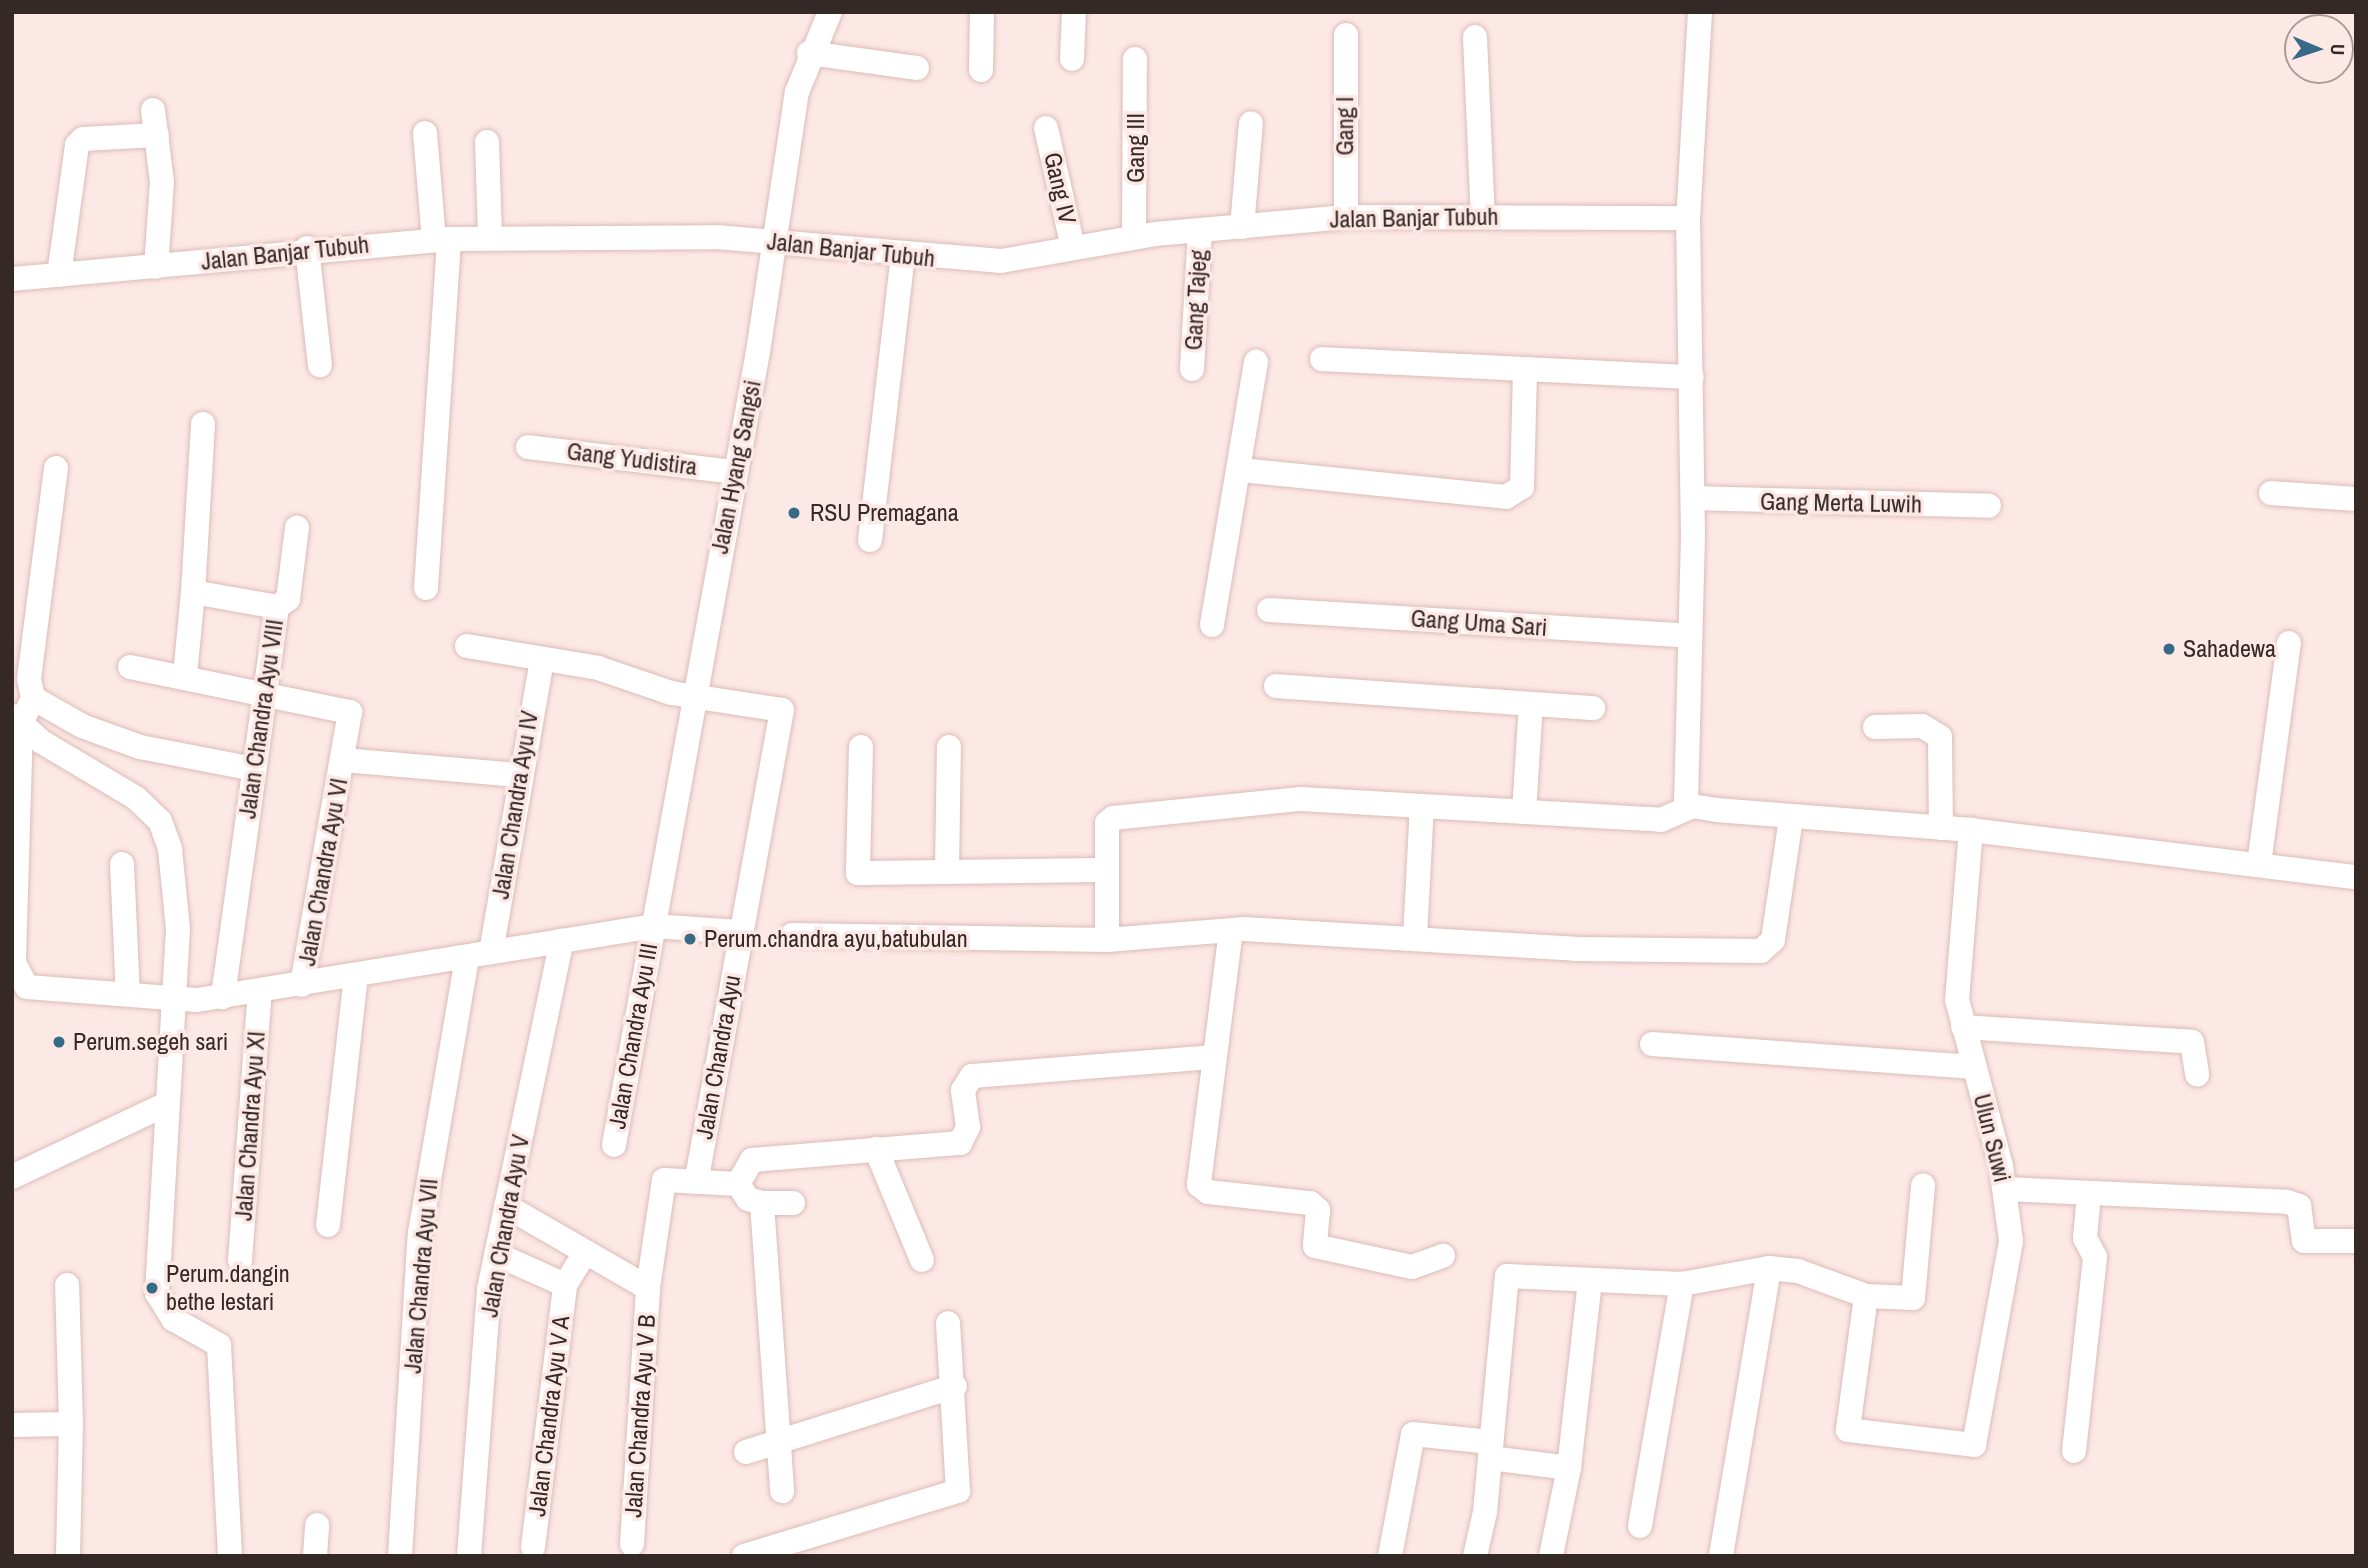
<!DOCTYPE html>
<html>
<head>
<meta charset="utf-8">
<style>
  body { margin:0 }
  #map { position:relative; width:2368px; height:1568px; overflow:hidden; background:#fce8e5; font-family:"Archivo Narrow",sans-serif }
  div>[style] { position:absolute }
  .roads { filter:drop-shadow(0 0 2px #dcbcb8) drop-shadow(0 0 2px #dcbcb8) }
  .minor>* { height:24px; margin:-12px; padding:0 12px; transform-origin:12px; border-radius:12px; background:#fff }
  .dots>* { width:19px; height:19px; translate:-50% -50%; box-sizing:border-box; border:4px solid #fce8e5; border-radius:50% }
  span { translate:-50% -50%; white-space:nowrap; text-align:center; line-height:1.15; -webkit-text-stroke:7px #fce8e5; paint-order:stroke }
  .street-label { font-size:24px; color:#352928 }
  .poi-label { font-size:24px; color:#352928 }
  .left { translate:0 -50%; text-align:left }
  .frame { position:absolute; inset:0; border:14px solid #352928; pointer-events:none }
  .north { position:absolute; left:2284px; top:14px; width:70px; height:70px; box-sizing:border-box; background:#fce8e5; border:2px solid #ac9c99; border-radius:50%; rotate:92deg; font-size:19px; font-weight:700; line-height:28px; text-align:center; color:#352928 }
  .north::after { content:''; display:block; margin:auto; width:24px; height:32px; background:#366a86; clip-path:polygon(50% 0,100% 100%,50% 72%,0 100%) }
</style>
</head>
<body>
<div id="map">
  <div class="roads">
    <div class="minor">
      <div style="left:1700px;top:12px;width:206px;rotate:93.3deg"></div>
      <div style="left:1688px;top:218px;width:318px;rotate:89.1deg"></div>
      <div style="left:1693px;top:536px;width:262px;rotate:91.5deg"></div>
      <div style="left:1686px;top:798px;width:10px;rotate:53deg"></div>
      <div style="left:1692px;top:806px;width:24px;rotate:9deg"></div>
      <div style="left:1716px;top:810px;width:256px;rotate:4.5deg"></div>
      <div style="left:1971px;top:830px;width:388px;rotate:7deg"></div>
      <div style="left:1475px;top:37px;width:180px;rotate:87.5deg"></div>
      <div style="left:809px;top:53px;width:109px;rotate:7.9deg"></div>
      <div style="left:1072px;top:59px;width:47px;rotate:-87.6deg"></div>
      <div style="left:981px;top:70px;width:58px;rotate:-89deg"></div>
      <div style="left:153px;top:110px;width:73px;rotate:82.9deg"></div>
      <div style="left:162px;top:182px;width:85px;rotate:94deg"></div>
      <div style="left:1046px;top:128px;width:123px;rotate:77.3deg"></div>
      <div style="left:425px;top:133px;width:107px;rotate:85.2deg"></div>
      <div style="left:487px;top:142px;width:96px;rotate:88.2deg"></div>
      <div style="left:1346px;top:217px;width:182px;rotate:-90deg"></div>
      <div style="left:1242px;top:227px;width:104px;rotate:-85.1deg"></div>
      <div style="left:1134px;top:236px;width:177px;rotate:-89.7deg"></div>
      <div style="left:307px;top:248px;width:118px;rotate:83.7deg"></div>
      <div style="left:59px;top:275px;width:131px;rotate:-82.1deg"></div>
      <div style="left:77px;top:145px;width:8px;rotate:-45deg"></div>
      <div style="left:83px;top:139px;width:74px;rotate:-3.1deg"></div>
      <div style="left:12px;top:279px;width:439px;rotate:-5.2deg"></div>
      <div style="left:449px;top:239px;width:267px;rotate:-0.4deg"></div>
      <div style="left:716px;top:237px;width:286px;rotate:4.8deg"></div>
      <div style="left:1001px;top:261px;width:156px;rotate:-9.9deg"></div>
      <div style="left:1155px;top:234px;width:192px;rotate:-5.1deg"></div>
      <div style="left:1346px;top:217px;width:342px;rotate:0.2deg"></div>
      <div style="left:1322px;top:359px;width:370px;rotate:2.8deg"></div>
      <div style="left:1192px;top:369px;width:138px;rotate:-86.7deg"></div>
      <div style="left:203px;top:424px;width:168px;rotate:93.4deg"></div>
      <div style="left:193px;top:592px;width:85px;rotate:10.1deg"></div>
      <div style="left:277px;top:607px;width:394px;rotate:97.9deg"></div>
      <div style="left:528px;top:447px;width:209px;rotate:6.9deg"></div>
      <div style="left:56px;top:468px;width:213px;rotate:97.3deg"></div>
      <div style="left:29px;top:679px;width:19px;rotate:78deg"></div>
      <div style="left:33px;top:698px;width:56px;rotate:29.7deg"></div>
      <div style="left:82px;top:726px;width:62px;rotate:19.9deg"></div>
      <div style="left:140px;top:747px;width:116px;rotate:10.9deg"></div>
      <div style="left:1241px;top:470px;width:266px;rotate:5.8deg"></div>
      <div style="left:1506px;top:497px;width:19px;rotate:-32deg"></div>
      <div style="left:1522px;top:487px;width:117px;rotate:-88.5deg"></div>
      <div style="left:2271px;top:493px;width:85px;rotate:4deg"></div>
      <div style="left:1693px;top:498px;width:296px;rotate:1.5deg"></div>
      <div style="left:870px;top:540px;width:286px;rotate:-83.4deg"></div>
      <div style="left:426px;top:588px;width:350px;rotate:-86.2deg"></div>
      <div style="left:277px;top:607px;width:14px;rotate:-36deg"></div>
      <div style="left:288px;top:599px;width:72px;rotate:-82.8deg"></div>
      <div style="left:1269px;top:610px;width:422px;rotate:3.5deg"></div>
      <div style="left:1212px;top:625px;width:267px;rotate:-80.5deg"></div>
      <div style="left:467px;top:646px;width:133px;rotate:9.5deg"></div>
      <div style="left:598px;top:668px;width:77px;rotate:18.9deg"></div>
      <div style="left:671px;top:693px;width:112px;rotate:8.7deg"></div>
      <div style="left:782px;top:710px;width:479px;rotate:100.3deg"></div>
      <div style="left:130px;top:667px;width:225px;rotate:11.6deg"></div>
      <div style="left:350px;top:712px;width:277px;rotate:100deg"></div>
      <div style="left:185px;top:676px;width:84px;rotate:-84.6deg"></div>
      <div style="left:1276px;top:686px;width:318px;rotate:4deg"></div>
      <div style="left:33px;top:698px;width:29px;rotate:115deg"></div>
      <div style="left:21px;top:724px;width:239px;rotate:91.7deg"></div>
      <div style="left:14px;top:963px;width:27px;rotate:62deg"></div>
      <div style="left:27px;top:987px;width:170px;rotate:4.4deg"></div>
      <div style="left:197px;top:1000px;width:462px;rotate:-9.2deg"></div>
      <div style="left:653px;top:926px;width:87px;rotate:3.9deg"></div>
      <div style="left:13px;top:716px;width:39px;rotate:42deg"></div>
      <div style="left:42px;top:742px;width:109px;rotate:30.8deg"></div>
      <div style="left:136px;top:798px;width:33px;rotate:44deg"></div>
      <div style="left:160px;top:821px;width:30px;rotate:70deg"></div>
      <div style="left:170px;top:849px;width:80px;rotate:84.3deg"></div>
      <div style="left:178px;top:929px;width:365px;rotate:93.3deg"></div>
      <div style="left:157px;top:1293px;width:31px;rotate:58deg"></div>
      <div style="left:173px;top:1319px;width:53px;rotate:29.5deg"></div>
      <div style="left:219px;top:1345px;width:211px;rotate:87deg"></div>
      <div style="left:1875px;top:727px;width:47px;rotate:-1.2deg"></div>
      <div style="left:1922px;top:726px;width:21px;rotate:31deg"></div>
      <div style="left:1940px;top:737px;width:91px;rotate:89.4deg"></div>
      <div style="left:861px;top:747px;width:126px;rotate:91.4deg"></div>
      <div style="left:858px;top:873px;width:248px;rotate:-0.7deg"></div>
      <div style="left:343px;top:760px;width:175px;rotate:4.9deg"></div>
      <div style="left:1524px;top:812px;width:108px;rotate:-86.3deg"></div>
      <div style="left:122px;top:864px;width:130px;rotate:87.4deg"></div>
      <div style="left:2259px;top:864px;width:223px;rotate:-82.3deg"></div>
      <div style="left:947px;top:871px;width:124px;rotate:-89.1deg"></div>
      <div style="left:1231px;top:930px;width:257px;rotate:97.2deg"></div>
      <div style="left:1199px;top:1185px;width:11px;rotate:38deg"></div>
      <div style="left:1208px;top:1192px;width:103px;rotate:6.2deg"></div>
      <div style="left:1310px;top:1203px;width:11px;rotate:41deg"></div>
      <div style="left:1318px;top:1210px;width:36px;rotate:95deg"></div>
      <div style="left:1315px;top:1246px;width:99px;rotate:12.2deg"></div>
      <div style="left:1412px;top:1267px;width:33px;rotate:-20deg"></div>
      <div style="left:792px;top:935px;width:315px;rotate:0.9deg"></div>
      <div style="left:1107px;top:940px;width:136px;rotate:-4.6deg"></div>
      <div style="left:1243px;top:929px;width:333px;rotate:3.4deg"></div>
      <div style="left:1575px;top:949px;width:186px;rotate:0.6deg"></div>
      <div style="left:1761px;top:951px;width:16px;rotate:-43deg"></div>
      <div style="left:1773px;top:940px;width:123px;rotate:-81.6deg"></div>
      <div style="left:1415px;top:938px;width:132px;rotate:-87deg"></div>
      <div style="left:1107px;top:940px;width:117px;rotate:-90deg"></div>
      <div style="left:1107px;top:823px;width:8px;rotate:-40deg"></div>
      <div style="left:1113px;top:818px;width:189px;rotate:-5.8deg"></div>
      <div style="left:1301px;top:799px;width:361px;rotate:3.3deg"></div>
      <div style="left:1661px;top:820px;width:34px;rotate:-24deg"></div>
      <div style="left:491px;top:952px;width:297px;rotate:-80.1deg"></div>
      <div style="left:1963px;top:1027px;width:229px;rotate:3.7deg"></div>
      <div style="left:2192px;top:1042px;width:33px;rotate:81deg"></div>
      <div style="left:1652px;top:1044px;width:323px;rotate:4.1deg"></div>
      <div style="left:614px;top:1145px;width:806px;rotate:-79.71deg"></div>
      <div style="left:758px;top:352px;width:263px;rotate:-81.5deg"></div>
      <div style="left:797px;top:92px;width:87px;rotate:-67.6deg"></div>
      <div style="left:876px;top:1149px;width:120px;rotate:67.5deg"></div>
      <div style="left:12px;top:1177px;width:168px;rotate:-25.3deg"></div>
      <div style="left:738px;top:1184px;width:18px;rotate:56deg"></div>
      <div style="left:748px;top:1199px;width:15px;rotate:16deg"></div>
      <div style="left:762px;top:1203px;width:289px;rotate:86deg"></div>
      <div style="left:2005px;top:1189px;width:282px;rotate:2.6deg"></div>
      <div style="left:2287px;top:1202px;width:13px;rotate:18deg"></div>
      <div style="left:2299px;top:1206px;width:35px;rotate:82deg"></div>
      <div style="left:2304px;top:1241px;width:52px"></div>
      <div style="left:762px;top:1203px;width:31px"></div>
      <div style="left:506px;top:1206px;width:164px;rotate:30deg"></div>
      <div style="left:328px;top:1225px;width:251px;rotate:-83.6deg"></div>
      <div style="left:496px;top:1254px;width:76px;rotate:24.2deg"></div>
      <div style="left:240px;top:1261px;width:271px;rotate:-85.8deg"></div>
      <div style="left:1866px;top:1296px;width:135px;rotate:97.7deg"></div>
      <div style="left:1848px;top:1430px;width:127px;rotate:6.8deg"></div>
      <div style="left:1974px;top:1445px;width:207px;rotate:-79.7deg"></div>
      <div style="left:2011px;top:1241px;width:76px;rotate:-97.6deg"></div>
      <div style="left:2001px;top:1166px;width:172px;rotate:-104.8deg"></div>
      <div style="left:1957px;top:1000px;width:171px;rotate:-85.3deg"></div>
      <div style="left:12px;top:1425px;width:59px;rotate:-1deg"></div>
      <div style="left:71px;top:1424px;width:139px;rotate:-91.6deg"></div>
      <div style="left:2074px;top:1451px;width:195px;rotate:-83.8deg"></div>
      <div style="left:2095px;top:1257px;width:21px;rotate:-118deg"></div>
      <div style="left:2085px;top:1238px;width:44px;rotate:-84.8deg"></div>
      <div style="left:746px;top:1452px;width:219px;rotate:-17.5deg"></div>
      <div style="left:1490px;top:1458px;width:80px;rotate:7.2deg"></div>
      <div style="left:1569px;top:1468px;width:90px;rotate:101.6deg"></div>
      <div style="left:1569px;top:1468px;width:189px;rotate:-83.6deg"></div>
      <div style="left:1640px;top:1526px;width:246px;rotate:-80.2deg"></div>
      <div style="left:632px;top:1544px;width:256px;rotate:-86.4deg"></div>
      <div style="left:648px;top:1288px;width:109px;rotate:-81.6deg"></div>
      <div style="left:664px;top:1180px;width:74px;rotate:3.1deg"></div>
      <div style="left:738px;top:1184px;width:28px;rotate:-60deg"></div>
      <div style="left:752px;top:1160px;width:209px;rotate:-4.7deg"></div>
      <div style="left:960px;top:1143px;width:18px;rotate:-63deg"></div>
      <div style="left:968px;top:1127px;width:37px;rotate:-98deg"></div>
      <div style="left:963px;top:1090px;width:17px;rotate:-57deg"></div>
      <div style="left:972px;top:1076px;width:241px;rotate:-4.5deg"></div>
      <div style="left:533px;top:1547px;width:264px;rotate:-83deg"></div>
      <div style="left:565px;top:1285px;width:39px;rotate:-58deg"></div>
      <div style="left:68px;top:1556px;width:132px;rotate:-88.7deg"></div>
      <div style="left:315px;top:1556px;width:31px;rotate:-86deg"></div>
      <div style="left:400px;top:1556px;width:324px;rotate:-86.5deg"></div>
      <div style="left:420px;top:1233px;width:280px;rotate:-80.3deg"></div>
      <div style="left:469px;top:1556px;width:268px;rotate:-85.7deg"></div>
      <div style="left:489px;top:1289px;width:356px;rotate:-78.2deg"></div>
      <div style="left:744px;top:1556px;width:224px;rotate:-16.9deg"></div>
      <div style="left:958px;top:1491px;width:168px;rotate:-93.4deg"></div>
      <div style="left:1390px;top:1556px;width:124px;rotate:-79.3deg"></div>
      <div style="left:1413px;top:1434px;width:78px;rotate:5.9deg"></div>
      <div style="left:1475px;top:1556px;width:45px;rotate:-77.2deg"></div>
      <div style="left:1485px;top:1512px;width:237px;rotate:-84.7deg"></div>
      <div style="left:1507px;top:1276px;width:175px;rotate:2.6deg"></div>
      <div style="left:1682px;top:1284px;width:88px;rotate:-10.4deg"></div>
      <div style="left:1769px;top:1268px;width:29px;rotate:6deg"></div>
      <div style="left:1798px;top:1271px;width:72px;rotate:20.2deg"></div>
      <div style="left:1866px;top:1296px;width:47px;rotate:2.4deg"></div>
      <div style="left:1913px;top:1298px;width:113px;rotate:-84.9deg"></div>
      <div style="left:1721px;top:1556px;width:292px;rotate:-80.5deg"></div>
    </div>
  </div>
  <div class="dots">
    <div style="left:794px;top:513px;background:#366a86"></div>
    <div style="left:2169px;top:649px;background:#366a86"></div>
    <div style="left:690px;top:939px;background:#366a86"></div>
    <div style="left:59px;top:1042px;background:#366a86"></div>
    <div style="left:152px;top:1288px;background:#366a86"></div>
  </div>
  <div class="street-label">
    <span style="left:1345px;top:126px;rotate:-90deg">Gang I</span>
    <span style="left:1136px;top:148px;rotate:-90deg">Gang III</span>
    <span style="left:1060px;top:188px;rotate:77deg">Gang IV</span>
    <span style="left:1414px;top:218px;rotate:-1deg">Jalan Banjar Tubuh</span>
    <span style="left:851px;top:250px;rotate:6deg">Jalan Banjar Tubuh</span>
    <span style="left:285px;top:253px;rotate:-6deg">Jalan Banjar Tubuh</span>
    <span style="left:1196px;top:300px;rotate:-87deg">Gang Tajeg</span>
    <span style="left:632px;top:459px;rotate:7deg">Gang Yudistira</span>
    <span style="left:736px;top:467px;rotate:-79deg">Jalan Hyang Sangsi</span>
    <span style="left:1841px;top:503px;rotate:1deg">Gang Merta Luwih</span>
    <span style="left:1479px;top:623px;rotate:4deg">Gang Uma Sari</span>
    <span style="left:261px;top:719px;rotate:-82deg">Jalan Chandra Ayu VIII</span>
    <span style="left:515px;top:805px;rotate:-81deg">Jalan Chandra Ayu IV</span>
    <span style="left:323px;top:872px;rotate:-80deg">Jalan Chandra Ayu VI</span>
    <span style="left:633px;top:1036px;rotate:-80deg">Jalan Chandra Ayu III</span>
    <span style="left:718px;top:1057px;rotate:-80deg">Jalan Chandra Ayu</span>
    <span style="left:250px;top:1126px;rotate:-86deg">Jalan Chandra Ayu XI</span>
    <span style="left:1992px;top:1138px;rotate:76deg">Ulun Suwi</span>
    <span style="left:505px;top:1226px;rotate:-80deg">Jalan Chandra Ayu V</span>
    <span style="left:421px;top:1276px;rotate:-85deg">Jalan Chandra Ayu VII</span>
    <span style="left:549px;top:1416px;rotate:-83deg">Jalan Chandra Ayu V A</span>
    <span style="left:640px;top:1416px;rotate:-86deg">Jalan Chandra Ayu V B</span>
  </div>
  <div class="poi-label">
    <span class="left" style="left:810px;top:513px">RSU Premagana</span>
    <span class="left" style="left:2183px;top:649px">Sahadewa</span>
    <span class="left" style="left:704px;top:939px">Perum.chandra ayu,batubulan</span>
    <span class="left" style="left:73px;top:1042px">Perum.segeh sari</span>
    <span class="left" style="left:166px;top:1288px">Perum.dangin<br>bethe lestari</span>
  </div>
  <div class="frame"></div>
  <div class="north">U</div>
</div>
</body>
</html>
